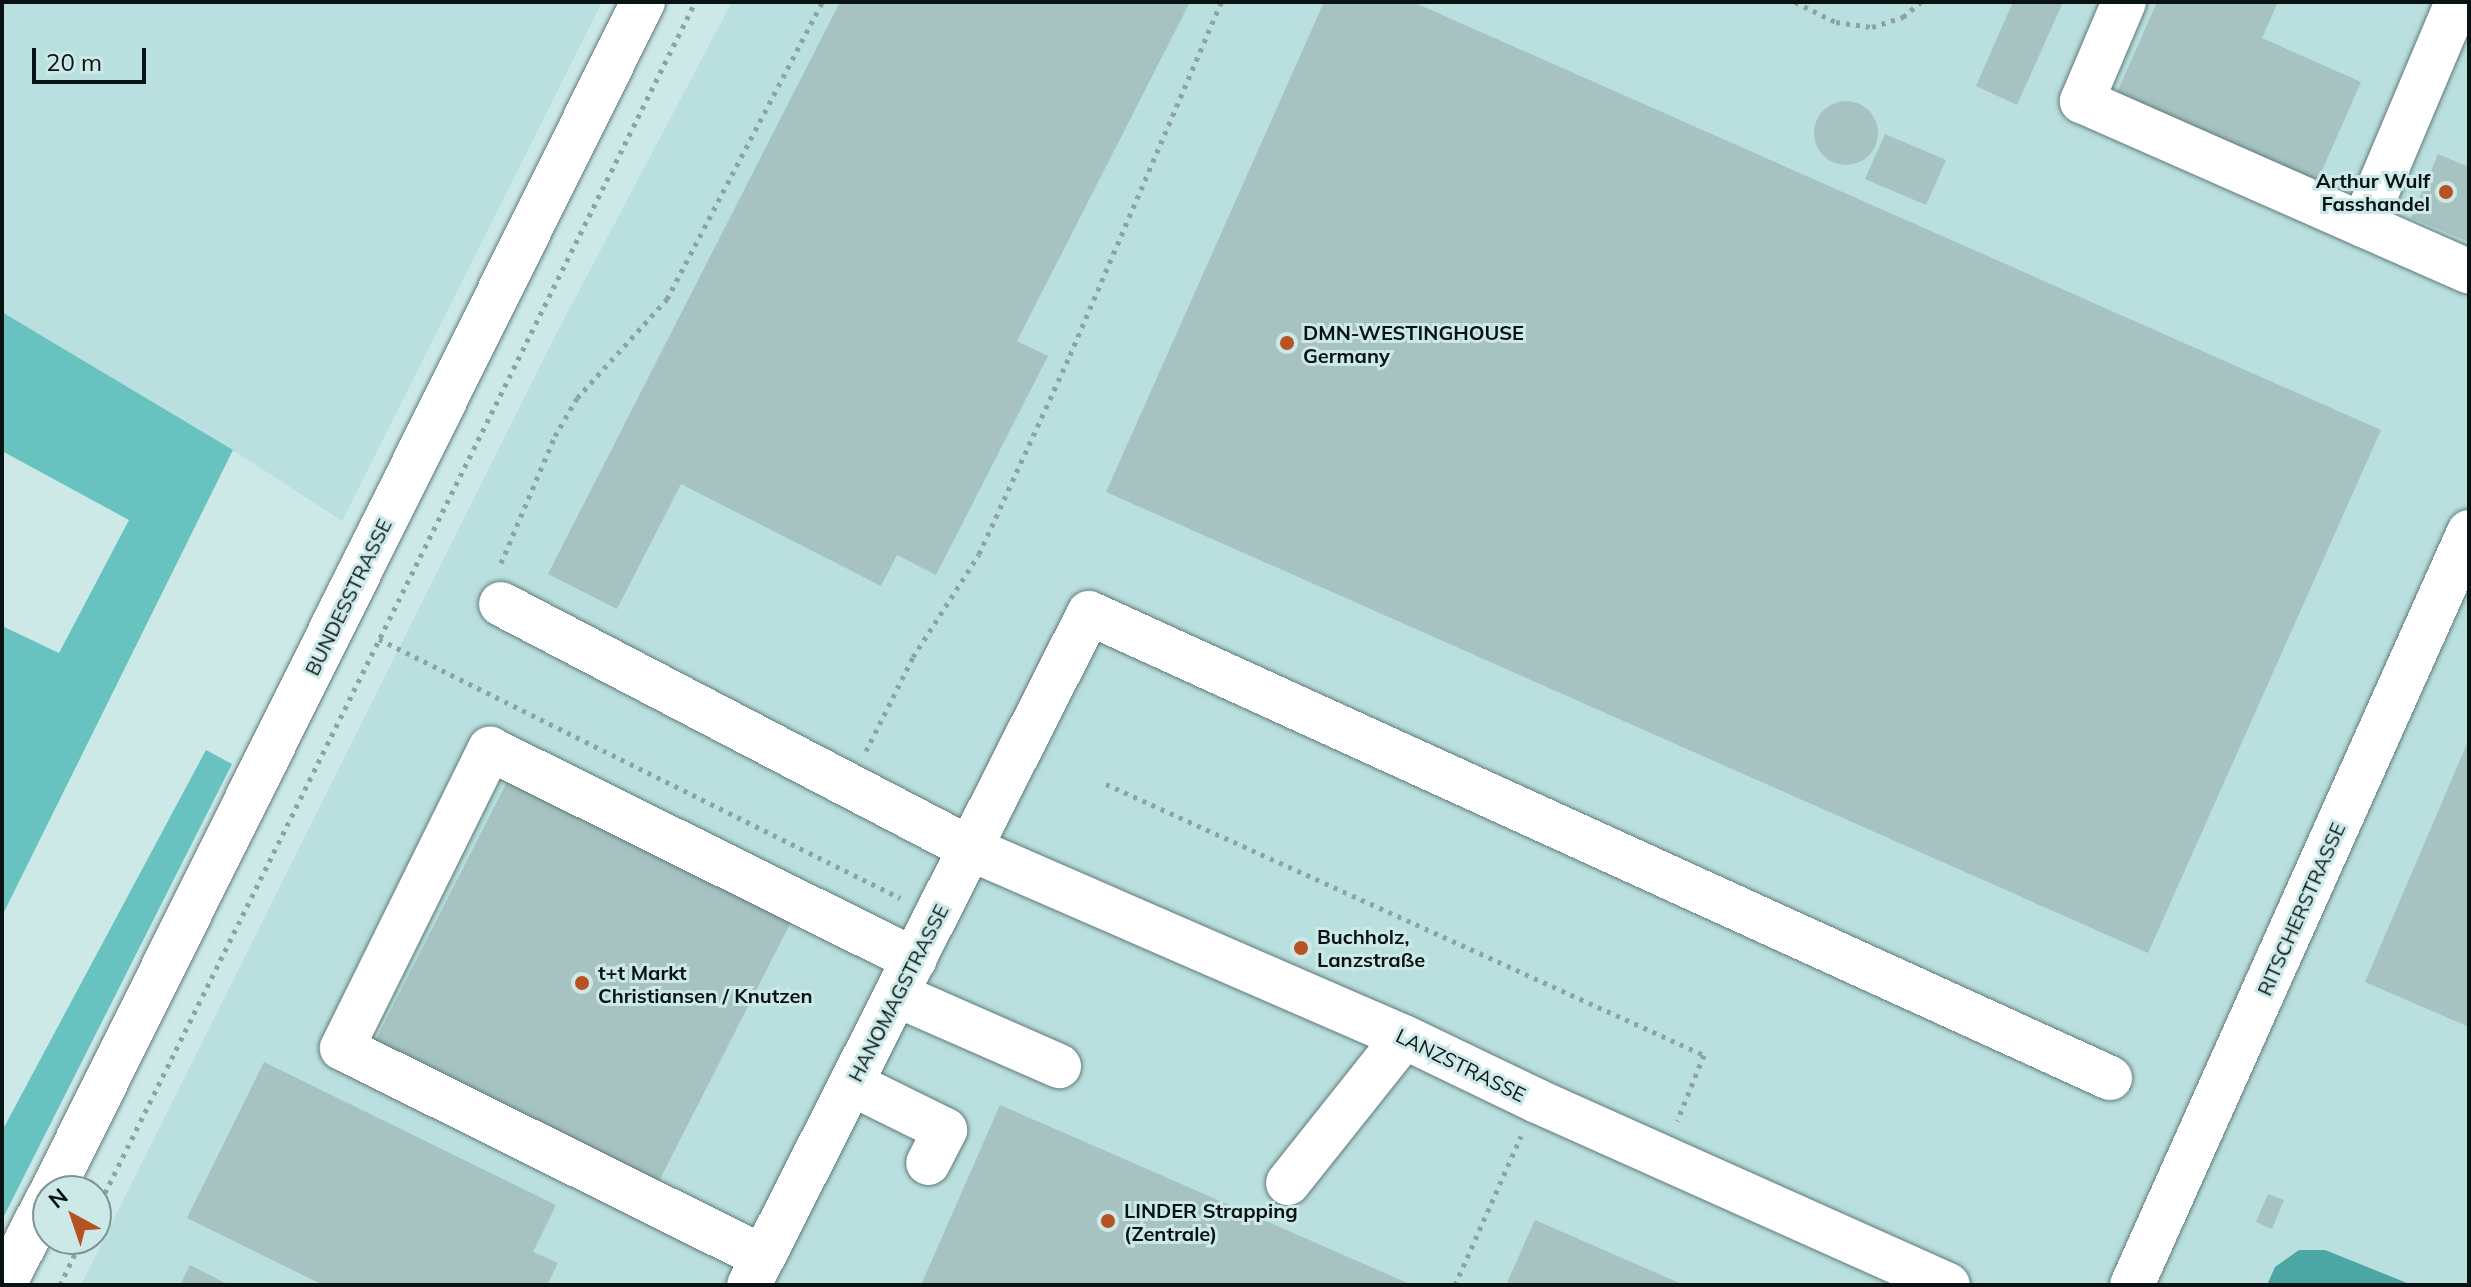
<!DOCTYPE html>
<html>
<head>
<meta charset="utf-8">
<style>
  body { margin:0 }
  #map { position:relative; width:2471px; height:1287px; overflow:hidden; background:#cce9e8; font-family:Mulish,sans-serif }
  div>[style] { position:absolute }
  .built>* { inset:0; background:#b9dfde }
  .forest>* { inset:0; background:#68c2c0 }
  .water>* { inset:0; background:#4ba6a4 }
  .building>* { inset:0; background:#a6c3c1 }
  .round { border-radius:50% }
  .path>* { height:5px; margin-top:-2.5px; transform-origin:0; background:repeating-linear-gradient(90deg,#8da3a3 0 4px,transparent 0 10px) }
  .roads { filter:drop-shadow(0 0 2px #607a79) drop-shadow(0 0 2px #607a79) }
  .minor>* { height:44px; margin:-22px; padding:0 22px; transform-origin:22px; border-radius:22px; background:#fff }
  .major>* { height:44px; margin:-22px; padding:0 22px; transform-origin:22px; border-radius:22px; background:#fff }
  .dots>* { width:22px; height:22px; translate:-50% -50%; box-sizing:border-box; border:4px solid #cce9e8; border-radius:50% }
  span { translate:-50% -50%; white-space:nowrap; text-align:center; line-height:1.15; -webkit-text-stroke:6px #cce9e8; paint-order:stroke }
  .poi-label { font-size:20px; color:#091313; font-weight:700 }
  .right { translate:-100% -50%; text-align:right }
  .left { translate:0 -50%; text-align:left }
  .street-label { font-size:20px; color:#091313 }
  .frame { position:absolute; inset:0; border:4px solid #091313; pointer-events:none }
  .north { position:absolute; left:32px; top:1175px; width:80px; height:80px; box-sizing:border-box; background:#cce9e8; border:2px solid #7e9393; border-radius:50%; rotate:320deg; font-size:22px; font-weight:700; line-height:32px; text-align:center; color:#091313 }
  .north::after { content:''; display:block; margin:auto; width:28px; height:36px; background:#b75222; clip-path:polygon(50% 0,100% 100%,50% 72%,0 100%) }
  .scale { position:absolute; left:32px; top:48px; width:114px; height:36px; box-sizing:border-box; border:4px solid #091313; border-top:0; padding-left:10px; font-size:24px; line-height:28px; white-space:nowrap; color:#091313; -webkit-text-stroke:6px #cce9e8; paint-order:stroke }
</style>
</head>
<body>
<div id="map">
  <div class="built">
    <div style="clip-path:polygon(2px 2px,602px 2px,342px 521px,233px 450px,2px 312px)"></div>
    <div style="clip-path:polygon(732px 2px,2469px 2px,2469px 1285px,81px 1285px,551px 344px)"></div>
  </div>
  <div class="forest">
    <div style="clip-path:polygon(2px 312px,233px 450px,2px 916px,2px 626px,59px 653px,129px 520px,2px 451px)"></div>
    <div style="clip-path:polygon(206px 750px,232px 764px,2px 1220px,2px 1131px)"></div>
  </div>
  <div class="water">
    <div style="clip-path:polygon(2299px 1250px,2325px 1250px,2412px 1285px,2267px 1285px,2275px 1267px)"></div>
  </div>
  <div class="building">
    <div style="clip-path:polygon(840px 2px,1190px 2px,1017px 341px,1048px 356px,936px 575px,897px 555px,881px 586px,681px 484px,617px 609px,548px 574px)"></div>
    <div style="clip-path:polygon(1324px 2px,1413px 2px,2381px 430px,2148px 953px,1106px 492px)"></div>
    <div style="clip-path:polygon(2013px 2px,2063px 2px,2017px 105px,1976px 86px)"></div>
    <div style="clip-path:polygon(2157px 2px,2278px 2px,2262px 38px,2361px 82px,2316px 184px,2116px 95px)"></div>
    <div class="round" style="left:1814px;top:101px;width:64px;height:64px"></div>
    <div style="clip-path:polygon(1885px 134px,1946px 160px,1926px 205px,1865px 179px)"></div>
    <div style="clip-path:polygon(2438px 154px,2469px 167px,2467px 241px,2411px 218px)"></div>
    <div style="clip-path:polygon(2469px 739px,2469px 1027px,2365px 982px)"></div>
    <div style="clip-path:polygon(509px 778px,792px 920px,655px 1189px,372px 1047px)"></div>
    <div style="clip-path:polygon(264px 1062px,556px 1205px,533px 1252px,558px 1263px,547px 1285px,323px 1285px,187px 1218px)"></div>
    <div style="clip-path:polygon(1000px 1105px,1106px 1151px,1412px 1285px,921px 1285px)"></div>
    <div style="clip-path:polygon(2268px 1194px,2284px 1200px,2272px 1229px,2256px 1222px)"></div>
    <div style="clip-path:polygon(1535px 1220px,1684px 1285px,1506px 1285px)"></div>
    <div style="clip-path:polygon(190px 1265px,229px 1285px,180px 1285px)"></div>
  </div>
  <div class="path">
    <div style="left:1795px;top:2px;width:46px;rotate:26deg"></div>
    <div style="left:1836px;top:22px;width:36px;rotate:8deg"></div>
    <div style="left:1872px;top:27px;width:33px;rotate:-18deg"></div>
    <div style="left:1903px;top:17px;width:23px;rotate:-40deg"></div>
    <div style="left:501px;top:563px;width:138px;rotate:-67deg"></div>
    <div style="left:555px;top:436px;width:44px;rotate:-59.9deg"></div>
    <div style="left:577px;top:398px;width:134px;rotate:-47.7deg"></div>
    <div style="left:667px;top:299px;width:335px;rotate:-62.4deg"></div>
    <div style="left:379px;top:639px;width:582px;rotate:26.43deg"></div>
    <div style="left:866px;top:751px;width:105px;rotate:-63.4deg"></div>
    <div style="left:913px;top:657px;width:122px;rotate:-57.3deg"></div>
    <div style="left:979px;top:554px;width:219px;rotate:-65.4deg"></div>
    <div style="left:1070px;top:355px;width:384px;rotate:-66.8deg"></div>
    <div style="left:1106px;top:784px;width:657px;rotate:24.38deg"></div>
    <div style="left:1704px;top:1055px;width:71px;rotate:112.2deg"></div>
    <div style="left:96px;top:1211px;width:1349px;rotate:-63.64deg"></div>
    <div style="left:60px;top:1285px;width:51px;rotate:-64.4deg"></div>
    <div style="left:1455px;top:1285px;width:163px;rotate:-66.1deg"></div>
  </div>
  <div class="roads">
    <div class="minor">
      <div style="left:2124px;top:2px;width:108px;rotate:113deg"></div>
      <div style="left:2082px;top:101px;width:423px;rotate:23.8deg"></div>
      <div style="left:2363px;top:225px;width:242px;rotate:-67.1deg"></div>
      <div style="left:501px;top:604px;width:530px;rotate:27.53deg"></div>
      <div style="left:971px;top:849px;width:472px;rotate:23.5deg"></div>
      <div style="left:1404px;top:1037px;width:148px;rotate:25.7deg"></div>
      <div style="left:1537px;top:1101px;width:450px;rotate:24.1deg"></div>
      <div style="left:897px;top:995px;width:177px;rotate:23.7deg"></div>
      <div style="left:852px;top:1084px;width:104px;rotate:26.3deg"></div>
      <div style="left:945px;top:1130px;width:37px;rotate:117deg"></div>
      <div style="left:1288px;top:1183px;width:186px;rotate:-51.5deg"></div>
      <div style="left:763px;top:1257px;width:470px;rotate:-153.6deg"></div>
      <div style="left:342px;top:1048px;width:334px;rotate:-63.7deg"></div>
      <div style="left:490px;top:749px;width:474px;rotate:26.4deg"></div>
      <div style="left:749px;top:1285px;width:753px;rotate:-63.16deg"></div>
      <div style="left:1089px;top:613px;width:1122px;rotate:24.49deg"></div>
      <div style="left:2132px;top:1285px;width:825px;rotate:-65.89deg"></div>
    </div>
    <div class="major">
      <div style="left:52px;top:1191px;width:1328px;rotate:-63.57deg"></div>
      <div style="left:4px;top:1285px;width:97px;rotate:-63.2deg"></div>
    </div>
  </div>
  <div class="dots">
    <div style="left:2446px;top:192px;background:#b75222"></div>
    <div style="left:1287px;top:343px;background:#b75222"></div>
    <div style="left:1301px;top:948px;background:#b75222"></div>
    <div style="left:582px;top:983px;background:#b75222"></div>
    <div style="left:1108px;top:1221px;background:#b75222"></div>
  </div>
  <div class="poi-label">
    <span class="right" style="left:2430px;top:192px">Arthur Wulf<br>Fasshandel</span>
    <span class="left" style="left:1303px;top:344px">DMN-WESTINGHOUSE<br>Germany</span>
    <span class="left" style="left:1317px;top:948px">Buchholz,<br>Lanzstraße</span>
    <span class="left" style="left:598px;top:984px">t+t Markt<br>Christiansen / Knutzen</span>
    <span class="left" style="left:1124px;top:1222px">LINDER Strapping<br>(Zentrale)</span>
  </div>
  <div class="street-label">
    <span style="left:348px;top:597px;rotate:-64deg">BUNDESSTRASSE</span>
    <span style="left:2301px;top:909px;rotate:-66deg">RITSCHERSTRASSE</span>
    <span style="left:898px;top:993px;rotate:-63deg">HANOMAGSTRASSE</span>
    <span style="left:1461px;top:1065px;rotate:26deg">LANZSTRASSE</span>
  </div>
  <div class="frame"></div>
  <div class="north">N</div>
  <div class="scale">20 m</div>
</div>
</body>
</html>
